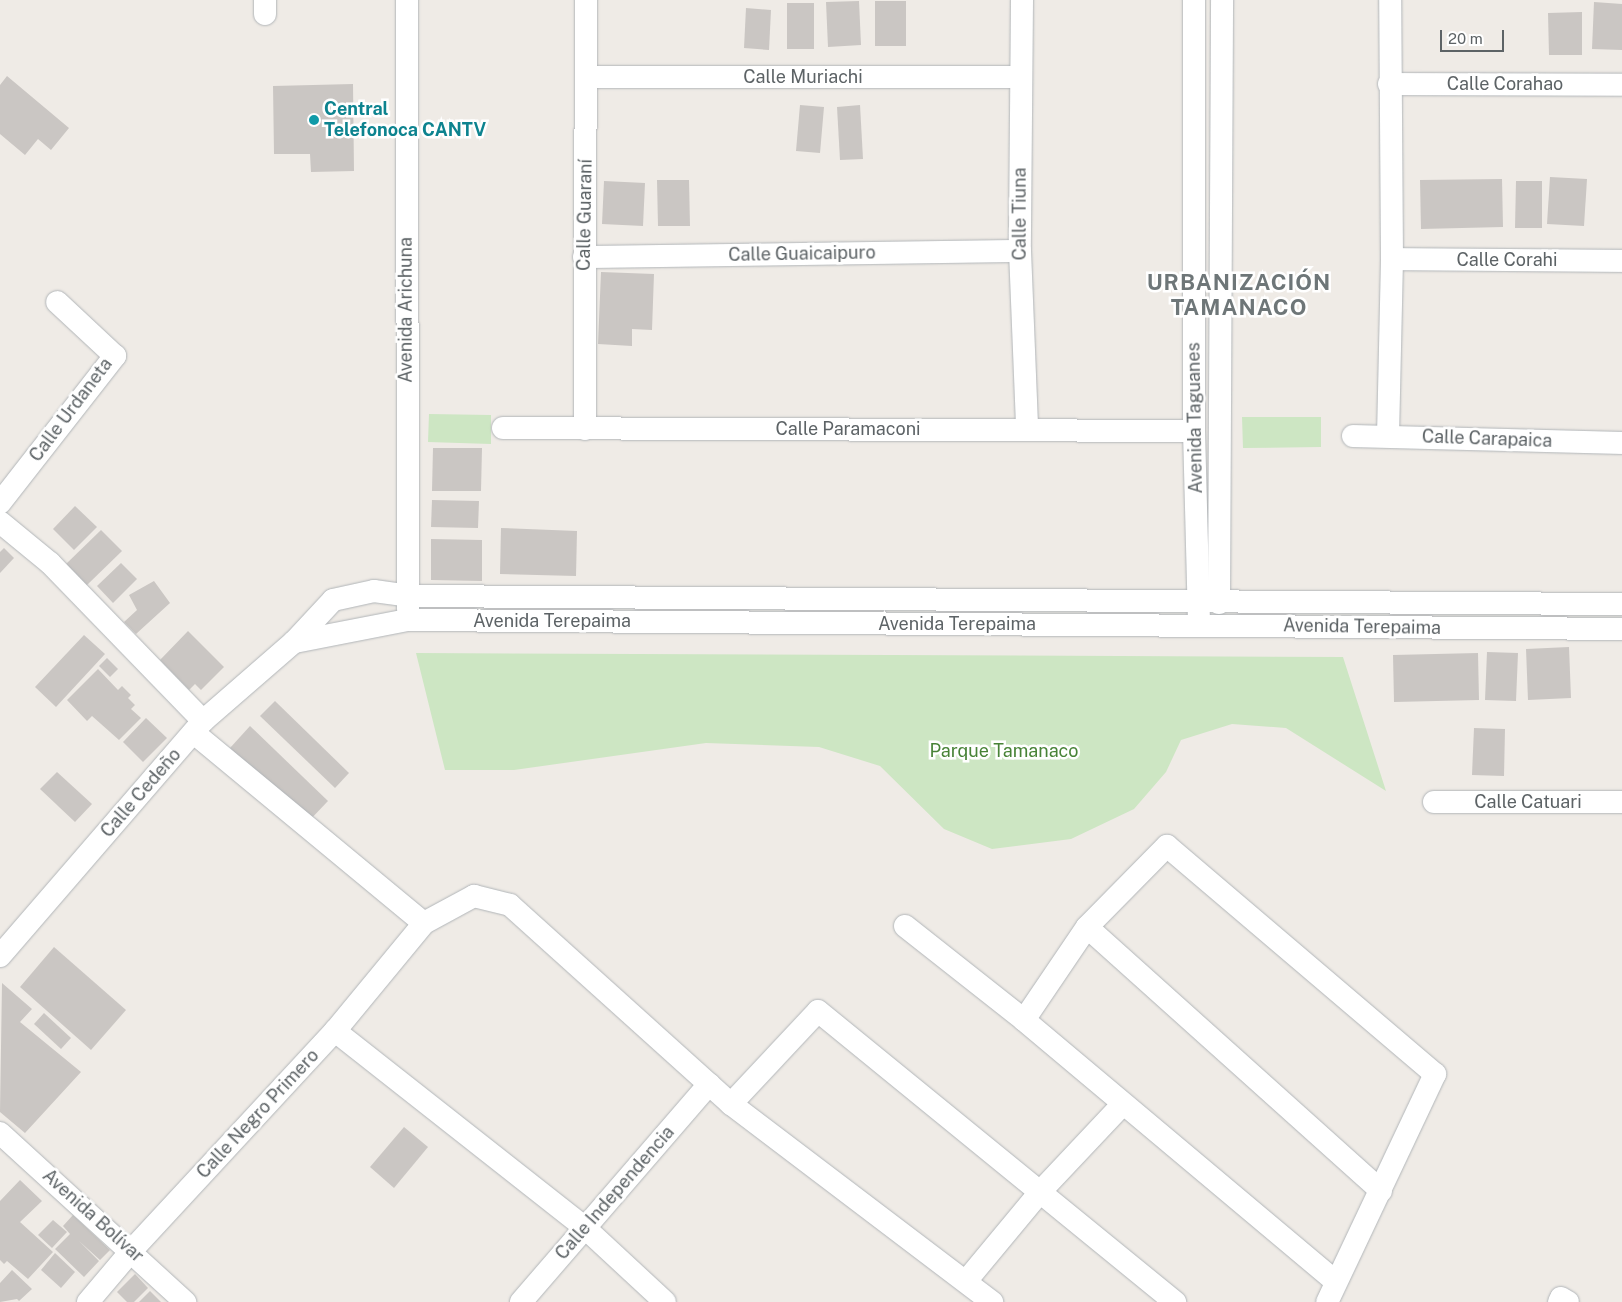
<!DOCTYPE html>
<html>
<head>
<meta charset="utf-8">
<style>
  body { margin:0 }
  #map { position:relative; width:1622px; height:1302px; overflow:hidden; background:#efebe6; font-family:"Public Sans",sans-serif }
  div>[style] { position:absolute }
  .green>* { inset:0; background:#cde6c3 }
  .building>* { inset:0; background:#cac6c3 }
  .roads { filter:drop-shadow(0 0 1px #b1b5b8) drop-shadow(0 0 1px #b1b5b8) }
  .minor>* { height:22px; margin:-11px; padding:0 11px; transform-origin:11px; border-radius:11px; background:#fff }
  .dots>* { width:14px; height:14px; translate:-50% -50%; box-sizing:border-box; border:2px solid #fff; border-radius:50% }
  span { translate:-50% -50%; white-space:nowrap; text-align:center; line-height:1.15; -webkit-text-stroke:5px #fff; paint-order:stroke }
  .street-label { font-size:18px; color:#5d6366 }
  .culture-label { font-size:18px; color:#0d838f; font-weight:700 }
  .left { translate:0 -50%; text-align:left }
  .park-label { font-size:18px; color:#488337 }
  .district-label { font-size:22px; color:#6e7678; font-weight:700; letter-spacing:1px }
  .scale { position:absolute; left:1440px; top:30px; width:64px; height:22px; box-sizing:border-box; border:2px solid #5d6366; border-top:0; padding-left:6px; font-size:15px; line-height:18px; white-space:nowrap; color:#5d6366; -webkit-text-stroke:4px #fff; paint-order:stroke }
</style>
</head>
<body>
<div id="map">
  <div class="green">
    <div style="clip-path:polygon(429px 414px,491px 415px,491px 444px,428px 442px)"></div>
    <div style="clip-path:polygon(1242px 417px,1321px 417px,1321px 447px,1243px 448px)"></div>
    <div style="clip-path:polygon(416px 653px,1343px 657px,1386px 791px,1286px 728px,1232px 724px,1181px 740px,1166px 772px,1134px 809px,1071px 839px,992px 849px,944px 829px,880px 766px,819px 747px,706px 743px,514px 770px,445px 770px)"></div>
  </div>
  <div class="building">
    <div style="clip-path:polygon(859px 1px,861px 45px,828px 47px,826px 2px)"></div>
    <div style="clip-path:polygon(875px 1px,906px 1px,906px 46px,875px 46px)"></div>
    <div style="clip-path:polygon(1594px 2px,1622px 4px,1622px 50px,1592px 49px)"></div>
    <div style="clip-path:polygon(787px 3px,814px 3px,814px 49px,787px 49px)"></div>
    <div style="clip-path:polygon(746px 8px,771px 10px,769px 50px,744px 48px)"></div>
    <div style="clip-path:polygon(1582px 12px,1582px 55px,1549px 55px,1548px 13px)"></div>
    <div style="clip-path:polygon(7px 76px,69px 128px,51px 150px,38px 139px,25px 155px,0 134px,0 85px)"></div>
    <div style="clip-path:polygon(353px 84px,354px 171px,311px 172px,310px 154px,274px 154px,273px 86px)"></div>
    <div style="clip-path:polygon(800px 105px,824px 107px,820px 153px,796px 151px)"></div>
    <div style="clip-path:polygon(860px 105px,863px 159px,840px 160px,837px 107px)"></div>
    <div style="clip-path:polygon(1550px 177px,1587px 179px,1584px 226px,1547px 224px)"></div>
    <div style="clip-path:polygon(1502px 179px,1503px 227px,1421px 229px,1420px 180px)"></div>
    <div style="clip-path:polygon(657px 180px,689px 180px,690px 226px,658px 226px)"></div>
    <div style="clip-path:polygon(604px 181px,645px 183px,643px 226px,602px 224px)"></div>
    <div style="clip-path:polygon(1516px 181px,1542px 181px,1542px 228px,1515px 228px)"></div>
    <div style="clip-path:polygon(601px 272px,654px 274px,652px 330px,632px 329px,632px 346px,598px 344px)"></div>
    <div style="clip-path:polygon(433px 448px,482px 448px,481px 491px,432px 491px)"></div>
    <div style="clip-path:polygon(432px 500px,479px 501px,478px 528px,431px 527px)"></div>
    <div style="clip-path:polygon(75px 506px,97px 527px,74px 550px,53px 529px)"></div>
    <div style="clip-path:polygon(501px 528px,577px 531px,576px 576px,500px 574px)"></div>
    <div style="clip-path:polygon(101px 530px,122px 551px,86px 586px,65px 565px)"></div>
    <div style="clip-path:polygon(431px 539px,482px 540px,482px 581px,431px 580px)"></div>
    <div style="clip-path:polygon(4px 548px,14px 558px,0 573px,0 552px)"></div>
    <div style="clip-path:polygon(121px 563px,137px 579px,113px 603px,97px 586px)"></div>
    <div style="clip-path:polygon(154px 581px,170px 603px,136px 634px,124px 622px,137px 610px,129px 595px)"></div>
    <div style="clip-path:polygon(188px 631px,224px 667px,201px 690px,195px 684px,189px 690px,160px 660px)"></div>
    <div style="clip-path:polygon(84px 635px,105px 654px,56px 707px,35px 687px)"></div>
    <div style="clip-path:polygon(1569px 647px,1571px 698px,1528px 700px,1526px 649px)"></div>
    <div style="clip-path:polygon(1487px 652px,1518px 653px,1516px 701px,1485px 700px)"></div>
    <div style="clip-path:polygon(1478px 653px,1479px 700px,1394px 702px,1393px 655px)"></div>
    <div style="clip-path:polygon(107px 658px,118px 669px,110px 677px,99px 666px)"></div>
    <div style="clip-path:polygon(98px 669px,118px 690px,122px 686px,131px 695px,128px 698px,135px 705px,131px 709px,141px 718px,119px 740px,92px 716px,87px 721px,67px 700px)"></div>
    <div style="clip-path:polygon(275px 701px,349px 773px,335px 788px,260px 716px)"></div>
    <div style="clip-path:polygon(146px 718px,167px 738px,143px 762px,123px 742px)"></div>
    <div style="clip-path:polygon(250px 726px,328px 801px,307px 823px,230px 748px)"></div>
    <div style="clip-path:polygon(1474px 728px,1505px 729px,1504px 776px,1472px 775px)"></div>
    <div style="clip-path:polygon(57px 772px,92px 804px,75px 822px,40px 789px)"></div>
    <div style="clip-path:polygon(54px 947px,126px 1010px,91px 1050px,20px 987px)"></div>
    <div style="clip-path:polygon(2px 983px,32px 1009px,20px 1022px,81px 1072px,25px 1133px,0 1112px)"></div>
    <div style="clip-path:polygon(44px 1013px,71px 1038px,61px 1049px,34px 1024px)"></div>
    <div style="clip-path:polygon(404px 1127px,428px 1147px,394px 1188px,370px 1167px)"></div>
    <div style="clip-path:polygon(20px 1180px,42px 1201px,20px 1222px,53px 1252px,28px 1279px,7px 1261px,4px 1264px,0 1260px,0 1201px)"></div>
    <div style="clip-path:polygon(73px 1215px,110px 1250px,100px 1260px,79px 1241px,99px 1261px,84px 1277px,55px 1249px,70px 1234px,63px 1226px)"></div>
    <div style="clip-path:polygon(53px 1220px,67px 1232px,52px 1248px,38px 1235px)"></div>
    <div style="clip-path:polygon(55px 1253px,75px 1272px,61px 1288px,41px 1270px)"></div>
    <div style="clip-path:polygon(12px 1270px,32px 1289px,19px 1301px,17px 1299px,0 1302px,0 1283px)"></div>
    <div style="clip-path:polygon(135px 1274px,148px 1288px,134px 1302px,127px 1302px,117px 1292px)"></div>
    <div style="clip-path:polygon(150px 1291px,161px 1302px,139px 1302px)"></div>
  </div>
  <div class="roads">
    <div class="minor">
      <div style="left:407px;top:0;width:609px;rotate:89.91deg"></div>
      <div style="left:1022px;top:0;width:251px;rotate:90.5deg"></div>
      <div style="left:1020px;top:251px;width:178px;rotate:87.7deg"></div>
      <div style="left:1194px;top:0;width:431px;rotate:90deg"></div>
      <div style="left:1194px;top:431px;width:185px;rotate:88.5deg"></div>
      <div style="left:265px;top:14px;width:14px;rotate:-90deg"></div>
      <div style="left:587px;top:77px;width:433px"></div>
      <div style="left:1389px;top:84px;width:233px;rotate:0.2deg"></div>
      <div style="left:584px;top:257px;width:436px;rotate:-0.8deg"></div>
      <div style="left:1392px;top:259px;width:230px;rotate:0.5deg"></div>
      <div style="left:503px;top:428px;width:691px;rotate:0.25deg"></div>
      <div style="left:585px;top:429px;width:429px;rotate:-89.9deg"></div>
      <div style="left:1353px;top:436px;width:269px;rotate:1.5deg"></div>
      <div style="left:1388px;top:436px;width:177px;rotate:-88.7deg"></div>
      <div style="left:1392px;top:259px;width:259px;rotate:-90.4deg"></div>
      <div style="left:0;top:503px;width:187px;rotate:-52deg"></div>
      <div style="left:115px;top:356px;width:79px;rotate:-137deg"></div>
      <div style="left:0;top:522px;width:65px;rotate:39.4deg"></div>
      <div style="left:50px;top:563px;width:220px;rotate:45.9deg"></div>
      <div style="left:1219px;top:603px;width:603px;rotate:-89.71deg"></div>
      <div style="left:294px;top:642px;width:115px;rotate:-11deg"></div>
      <div style="left:407px;top:620px;width:1215px;rotate:0.42deg"></div>
      <div style="left:194px;top:733px;width:298px;rotate:39.6deg"></div>
      <div style="left:1434px;top:802px;width:188px"></div>
      <div style="left:905px;top:926px;width:152px;rotate:38.3deg"></div>
      <div style="left:1024px;top:1020px;width:112px;rotate:-55.9deg"></div>
      <div style="left:1087px;top:927px;width:114px;rotate:-45.4deg"></div>
      <div style="left:1167px;top:846px;width:352px;rotate:40.4deg"></div>
      <div style="left:1435px;top:1074px;width:252px;rotate:115.3deg"></div>
      <div style="left:1087px;top:927px;width:395px;rotate:41.9deg"></div>
      <div style="left:0;top:956px;width:311px;rotate:-49.2deg"></div>
      <div style="left:203px;top:721px;width:121px;rotate:-41deg"></div>
      <div style="left:294px;top:642px;width:57px;rotate:-47.1deg"></div>
      <div style="left:333px;top:600px;width:42px;rotate:-12.4deg"></div>
      <div style="left:374px;top:591px;width:34px;rotate:8deg"></div>
      <div style="left:408px;top:596px;width:1214px;rotate:0.38deg"></div>
      <div style="left:1024px;top:1020px;width:407px;rotate:40deg"></div>
      <div style="left:335px;top:1031px;width:317px;rotate:38.2deg"></div>
      <div style="left:584px;top:1227px;width:110px;rotate:42.8deg"></div>
      <div style="left:731px;top:1104px;width:127px;rotate:-46.9deg"></div>
      <div style="left:818px;top:1011px;width:461px;rotate:39.2deg"></div>
      <div style="left:0;top:1133px;width:251px;rotate:42.4deg"></div>
      <div style="left:967px;top:1280px;width:114px;rotate:-50.3deg"></div>
      <div style="left:1040px;top:1192px;width:120px;rotate:-46.7deg"></div>
      <div style="left:88px;top:1302px;width:68px;rotate:-49.8deg"></div>
      <div style="left:132px;top:1250px;width:299px;rotate:-47.2deg"></div>
      <div style="left:335px;top:1031px;width:140px;rotate:-50.5deg"></div>
      <div style="left:424px;top:923px;width:57px;rotate:-28.4deg"></div>
      <div style="left:474px;top:896px;width:37px;rotate:14deg"></div>
      <div style="left:510px;top:905px;width:297px;rotate:42deg"></div>
      <div style="left:731px;top:1104px;width:328px;rotate:37.2deg"></div>
      <div style="left:521px;top:1302px;width:288px;rotate:-49.2deg"></div>
      <div style="left:1559px;top:1302px;width:4px;rotate:-63deg"></div>
      <div style="left:1561px;top:1298px;width:8px;rotate:30deg"></div>
    </div>
  </div>
  <div class="dots">
    <div style="left:314px;top:120px;background:#0f9aa8"></div>
  </div>
  <div class="street-label">
    <span style="left:803px;top:77px">Calle Muriachi</span>
    <span style="left:1505px;top:84px">Calle Corahao</span>
    <span style="left:1020px;top:214px;rotate:-90deg">Calle Tiuna</span>
    <span style="left:585px;top:215px;rotate:-89deg">Calle Guaraní</span>
    <span style="left:802px;top:254px;rotate:-1deg">Calle Guaicaipuro</span>
    <span style="left:1507px;top:260px">Calle Corahi</span>
    <span style="left:406px;top:310px;rotate:-90deg">Avenida Arichuna</span>
    <span style="left:71px;top:410px;rotate:-53deg">Calle Urdaneta</span>
    <span style="left:1195px;top:418px;rotate:-91deg">Avenida Taguanes</span>
    <span style="left:848px;top:429px">Calle Paramaconi</span>
    <span style="left:1487px;top:439px;rotate:2deg">Calle Carapaica</span>
    <span style="left:552px;top:621px">Avenida Terepaima</span>
    <span style="left:957px;top:624px">Avenida Terepaima</span>
    <span style="left:1362px;top:627px;rotate:1deg">Avenida Terepaima</span>
    <span style="left:141px;top:793px;rotate:-49deg">Calle Cedeño</span>
    <span style="left:1528px;top:802px">Calle Catuari</span>
    <span style="left:258px;top:1114px;rotate:-47deg">Calle Negro Primero</span>
    <span style="left:615px;top:1193px;rotate:-49deg">Calle Independencia</span>
    <span style="left:93px;top:1216px;rotate:42deg">Avenida Bolívar</span>
  </div>
  <div class="culture-label">
    <span class="left" style="left:324px;top:120px">Central<br>Telefonoca CANTV</span>
  </div>
  <div class="park-label">
    <span style="left:1004px;top:751px">Parque Tamanaco</span>
  </div>
  <div class="district-label">
    <span style="left:1239px;top:295px">URBANIZACIÓN<br>TAMANACO</span>
  </div>
  <div class="scale">20 m</div>
</div>
</body>
</html>
